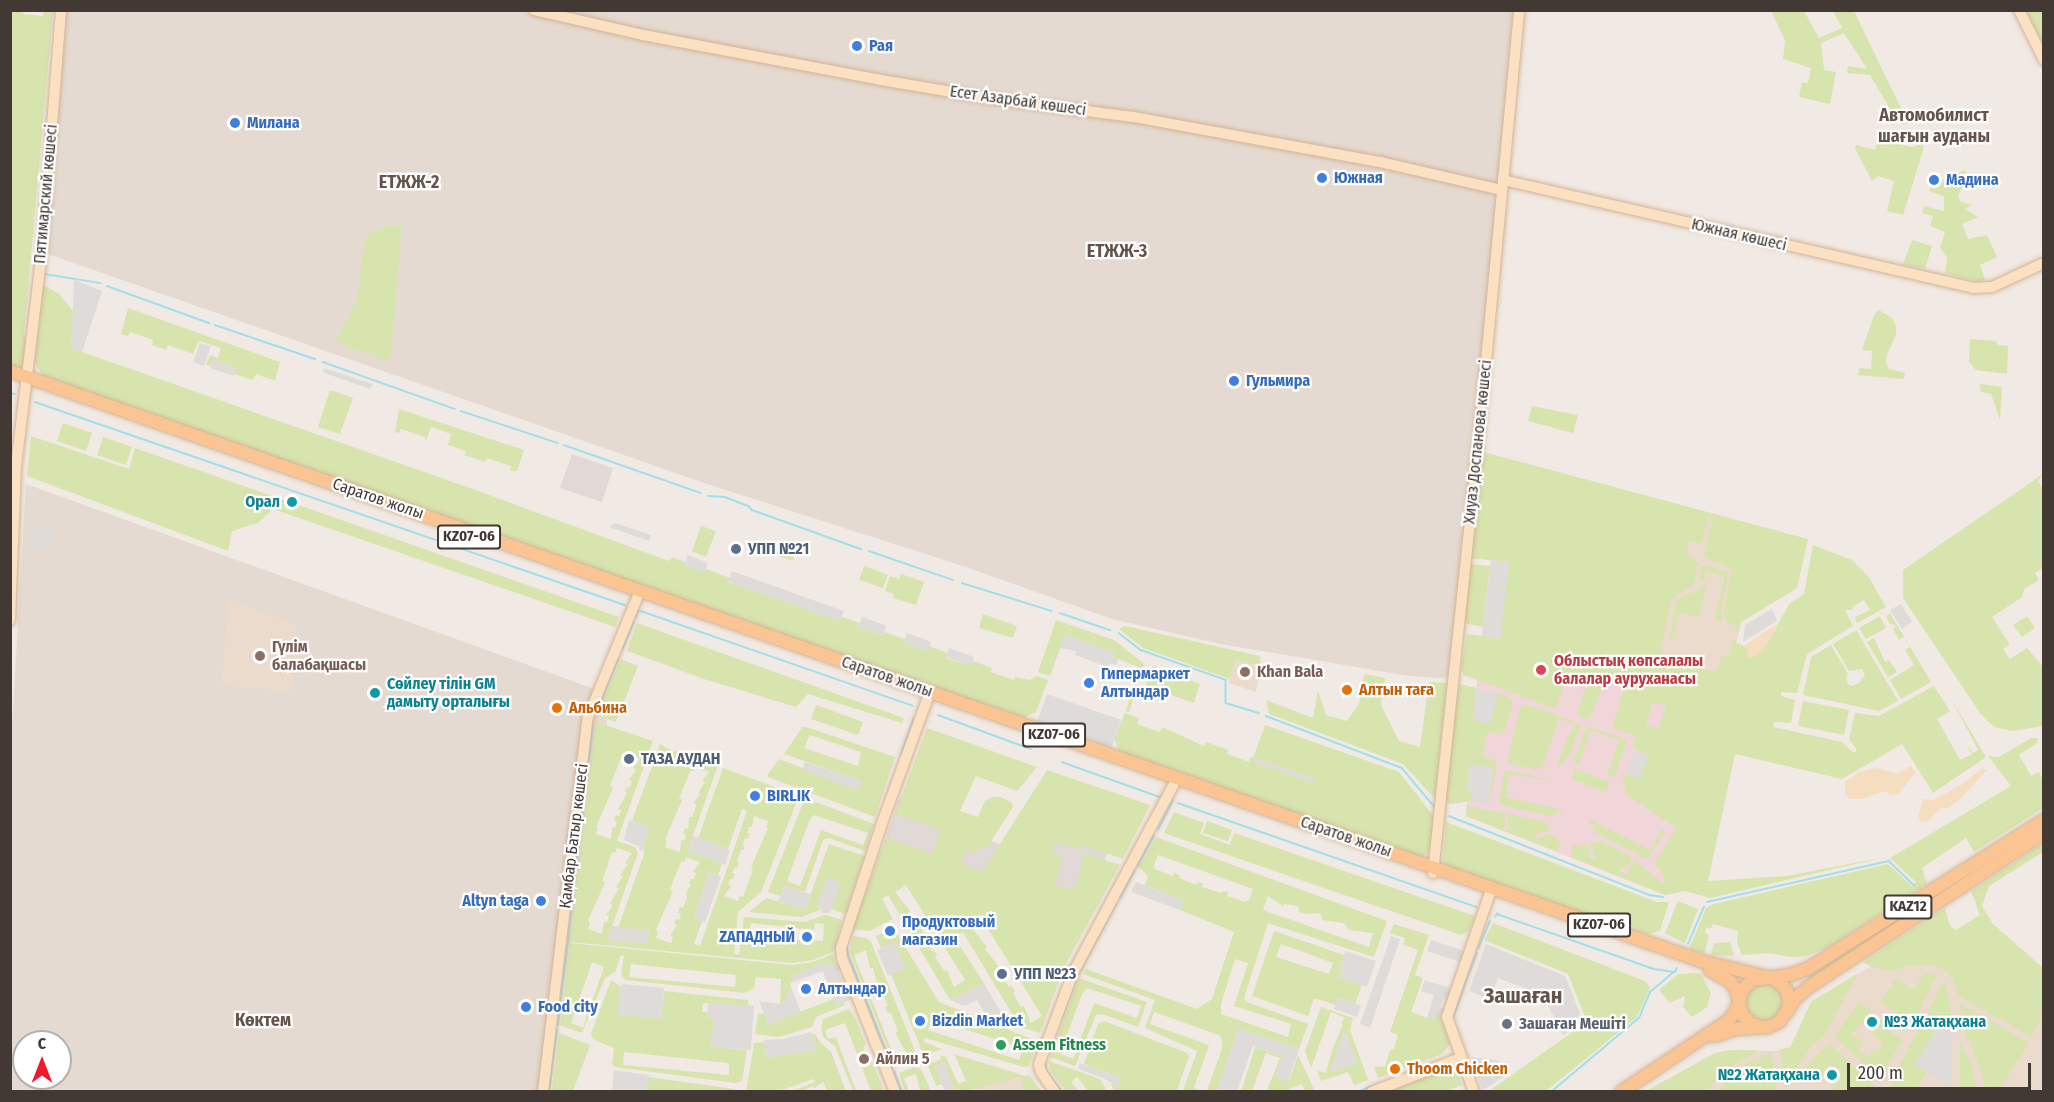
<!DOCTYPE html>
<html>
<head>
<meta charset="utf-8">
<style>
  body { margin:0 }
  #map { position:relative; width:2054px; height:1102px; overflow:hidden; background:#f1e9e3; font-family:"Fira Sans Condensed",sans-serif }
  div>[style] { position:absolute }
  .residential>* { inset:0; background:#e5dad1 }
  .industrial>* { inset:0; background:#e0d9d5 }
  .education>* { inset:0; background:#eadbcd }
  .medical>* { inset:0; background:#f1d6d9 }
  .green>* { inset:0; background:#d8e4ad }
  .round { border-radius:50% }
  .sand>* { inset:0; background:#f5ddbf }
  .parking>* { inset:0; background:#dedbd9 }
  .stream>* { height:1.5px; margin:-0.75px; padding:0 0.75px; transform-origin:0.75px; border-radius:0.75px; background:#a1dfec }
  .roads { filter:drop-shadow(0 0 2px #d2b497) drop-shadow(0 0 2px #d2b497) }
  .secondary>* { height:10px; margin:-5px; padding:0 5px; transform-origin:5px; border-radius:5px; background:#fce0c2 }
  .primary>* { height:12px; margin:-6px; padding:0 6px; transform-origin:6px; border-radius:6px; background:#fac493 }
  .dots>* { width:16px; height:16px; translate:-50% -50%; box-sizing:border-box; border:3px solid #fff; border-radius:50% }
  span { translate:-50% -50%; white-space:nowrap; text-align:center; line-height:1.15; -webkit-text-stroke:4.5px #fff; paint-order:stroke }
  .shield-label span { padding:2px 4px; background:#fff; border:2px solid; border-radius:4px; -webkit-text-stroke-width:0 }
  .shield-label { font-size:15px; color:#423934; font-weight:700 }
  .shop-label { font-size:16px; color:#366cbe; font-weight:700 }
  .left { translate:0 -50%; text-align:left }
  .right { translate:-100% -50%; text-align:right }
  .street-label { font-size:16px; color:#423934 }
  .culture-label { font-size:16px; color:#0d838f; font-weight:700 }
  .service-label { font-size:16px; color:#4e5e75; font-weight:700 }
  .education-label { font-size:16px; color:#785e54; font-weight:700 }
  .health-label { font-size:16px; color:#be3a42; font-weight:700 }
  .food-label { font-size:16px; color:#c56008; font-weight:700 }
  .worship-label { font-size:16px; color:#5b616d; font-weight:700 }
  .leisure-label { font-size:16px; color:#27864d; font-weight:700 }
  .neighbourhood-label { font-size:18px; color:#65544b; font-weight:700 }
  .district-label { font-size:22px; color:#65544b; font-weight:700 }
  .frame { position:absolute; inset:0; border:12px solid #423934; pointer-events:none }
  .north { position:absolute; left:12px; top:1030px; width:60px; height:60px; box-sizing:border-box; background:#fff; border:2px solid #b3b0ae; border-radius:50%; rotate:0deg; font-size:16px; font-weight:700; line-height:24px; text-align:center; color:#423934 }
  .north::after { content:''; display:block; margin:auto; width:21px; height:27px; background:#f11a2d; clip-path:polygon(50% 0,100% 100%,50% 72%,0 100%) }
  .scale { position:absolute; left:1847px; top:1063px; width:184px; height:27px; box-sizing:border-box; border:3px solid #423934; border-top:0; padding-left:8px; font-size:18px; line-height:21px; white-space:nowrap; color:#423934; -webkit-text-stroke:4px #fff; paint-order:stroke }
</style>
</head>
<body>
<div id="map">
  <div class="residential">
    <div style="clip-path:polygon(61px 11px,1519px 11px,1454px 677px,1433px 678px,1403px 675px,1221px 644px,1112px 619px,963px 566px,707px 484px,42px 252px)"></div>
    <div style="clip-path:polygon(evenodd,26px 484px,611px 695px,586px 864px,544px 1091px,11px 1092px,10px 760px,26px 484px,24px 1042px,60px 1042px,60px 1078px,24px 1078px,24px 1042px)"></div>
  </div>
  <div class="industrial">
    <div style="clip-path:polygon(572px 454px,613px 468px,602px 502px,560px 488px)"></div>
    <div style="clip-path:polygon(900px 797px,953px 824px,1004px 846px,983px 888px,880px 855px)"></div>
    <div style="clip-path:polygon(1049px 823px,1111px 843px,1091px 903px,1028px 883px)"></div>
  </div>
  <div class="education">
    <div style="clip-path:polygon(1605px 489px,1803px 545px,1794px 590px,1741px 622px,1727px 683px,1566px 651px)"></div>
    <div style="clip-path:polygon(229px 599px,297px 626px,292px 692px,221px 685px)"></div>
    <div style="clip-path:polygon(1234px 660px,1261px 666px,1256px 692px,1229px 683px)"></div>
    <div style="clip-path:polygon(1907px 945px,2043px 1012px,2043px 1091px,1647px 1092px,1715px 1053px,1732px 1050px,1775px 1051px,1790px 1047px,1811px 1002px)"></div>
    <div style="clip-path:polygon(1029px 1075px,1041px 1091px,965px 1089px,971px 1088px)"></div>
  </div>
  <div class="medical">
    <div style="clip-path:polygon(1501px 471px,1553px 659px,1716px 694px,1668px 880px,1649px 889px,1466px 816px,1473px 720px,1482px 636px,1500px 638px)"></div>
  </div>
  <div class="green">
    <div style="clip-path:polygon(11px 11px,23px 11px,23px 14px,43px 16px,44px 11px,53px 11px,24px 333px,28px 348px,21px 369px,11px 368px)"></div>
    <div style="clip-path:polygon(1771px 11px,1804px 11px,1819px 38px,1842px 28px,1833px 11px,1854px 11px,1908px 123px,1903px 125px,1896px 119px,1870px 75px,1847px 73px,1848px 66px,1867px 69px,1844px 33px,1821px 43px,1824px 70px,1836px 72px,1830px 104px,1799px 97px,1802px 82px,1808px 83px,1811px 68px,1783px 59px,1785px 40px)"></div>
    <div style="clip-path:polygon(2026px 11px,2043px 11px,2043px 39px,2041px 40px)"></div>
    <div style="clip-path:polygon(1880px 132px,1904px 139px,1903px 145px,1912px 147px,1922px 144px,1924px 147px,1903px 215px,1887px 211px,1894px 181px,1878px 176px,1872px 181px,1855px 148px,1856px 145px,1875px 150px)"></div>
    <div style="clip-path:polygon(1965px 170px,1971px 183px,1964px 185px,1958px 195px,1960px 201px,1971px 205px,1965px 209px,1978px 217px,1962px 224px,1968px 239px,1987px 235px,1997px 257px,1980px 265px,1985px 279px,1980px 282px,1945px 273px,1947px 257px,1940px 248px,1945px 232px,1930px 226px,1933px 216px,1922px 213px,1924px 206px,1944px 211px,1944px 196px,1929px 191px,1932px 182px,1937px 184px,1939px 179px,1948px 182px,1951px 175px)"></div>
    <div style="clip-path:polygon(386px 226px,402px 226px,390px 362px,335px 342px,357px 299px,364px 244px,368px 234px)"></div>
    <div style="clip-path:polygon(1912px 240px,1932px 246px,1925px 269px,1903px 264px)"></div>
    <div style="clip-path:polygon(42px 284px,59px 294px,73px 311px,71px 348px,467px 487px,669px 561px,672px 557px,685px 562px,684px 565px,704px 572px,706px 569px,730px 578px,729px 582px,840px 621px,842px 617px,860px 623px,858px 627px,883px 636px,884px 632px,905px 639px,904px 643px,928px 651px,929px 646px,947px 653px,946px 658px,971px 666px,973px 661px,992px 668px,991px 672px,1014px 680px,1015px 677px,1030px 680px,1037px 676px,1048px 680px,1036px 712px,1022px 718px,49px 382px,36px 366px,35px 358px)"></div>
    <div style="clip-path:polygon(128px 308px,280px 362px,275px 381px,256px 374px,253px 380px,234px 374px,237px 368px,213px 360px,210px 366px,206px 365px,210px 355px,218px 358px,221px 348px,199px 341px,193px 354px,168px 345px,166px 350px,152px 345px,153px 340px,130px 332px,128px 336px,121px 334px)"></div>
    <div style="clip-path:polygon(1879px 310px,1892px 318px,1896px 326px,1896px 335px,1887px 354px,1886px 363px,1889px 369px,1905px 373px,1904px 379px,1858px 375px,1859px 368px,1871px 369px,1872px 351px,1862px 350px,1875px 313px)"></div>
    <div style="clip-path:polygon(1970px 339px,1996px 341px,1998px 345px,2008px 346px,2007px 374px,1976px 370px,1969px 362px)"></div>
    <div style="clip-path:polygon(1980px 384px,2002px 387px,2000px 420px,1991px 394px,1981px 392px)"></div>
    <div style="clip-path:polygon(330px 390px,353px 398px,340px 434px,318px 427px)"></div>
    <div style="clip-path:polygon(1532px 406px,1578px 415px,1573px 433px,1528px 421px)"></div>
    <div style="clip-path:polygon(399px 409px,524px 450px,517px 471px,510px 471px,511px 466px,487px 458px,485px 462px,464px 455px,466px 451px,448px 445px,451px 434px,431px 427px,426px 441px,425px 437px,401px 429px,399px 433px,395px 432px)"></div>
    <div style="clip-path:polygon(63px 423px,92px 433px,86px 451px,57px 441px)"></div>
    <div style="clip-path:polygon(31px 436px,129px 469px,135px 448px,619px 617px,615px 627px,273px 509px,258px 523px,232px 531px,228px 551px,27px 476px)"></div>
    <div style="clip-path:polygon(103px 437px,132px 447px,126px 465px,97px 455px)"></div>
    <div style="clip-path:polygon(evenodd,1480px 451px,1808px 539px,1797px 588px,1741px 622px,1738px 632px,1735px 631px,1736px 625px,1727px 623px,1724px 613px,1731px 569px,1704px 557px,1712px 520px,1708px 518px,1702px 544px,1689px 541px,1686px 555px,1693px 557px,1698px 563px,1694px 584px,1672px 599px,1658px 660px,1717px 672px,1722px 656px,1729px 657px,1733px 639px,1737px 640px,1736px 643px,1747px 647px,1749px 658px,1760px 652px,1769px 641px,1789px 604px,1804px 594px,1813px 545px,1852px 560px,1868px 576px,1886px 607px,1857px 623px,1855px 617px,1870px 610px,1864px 600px,1852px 607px,1853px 610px,1845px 610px,1853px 626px,1807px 654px,1797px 693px,1781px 692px,1781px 696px,1795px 700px,1791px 723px,1774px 722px,1773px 727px,1842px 742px,1854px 753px,1857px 750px,1849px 739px,1855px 713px,1879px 716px,1934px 686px,1950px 711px,1937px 719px,1960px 760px,1972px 754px,1966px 744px,1973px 753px,1978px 750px,1952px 700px,1986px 757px,1933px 793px,1902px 744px,1842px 779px,1735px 754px,1708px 881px,1787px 876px,1885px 857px,1710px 898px,1685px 891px,1665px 895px,1571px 857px,1571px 846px,1587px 844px,1592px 860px,1596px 859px,1589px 843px,1602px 841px,1633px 858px,1625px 869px,1622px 867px,1620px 870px,1626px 876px,1629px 872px,1627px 870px,1635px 860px,1663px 883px,1667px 880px,1654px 863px,1676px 828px,1626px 794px,1622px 774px,1640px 778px,1648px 755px,1632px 748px,1635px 736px,1612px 728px,1626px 682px,1607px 677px,1589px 720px,1576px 715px,1587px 683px,1567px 676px,1556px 709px,1463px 675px,1461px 668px,1467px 634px,1500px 638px,1509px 562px,1470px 558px,1475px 501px,1478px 496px,1480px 451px,1653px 702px,1666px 706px,1658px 729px,1646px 725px,1653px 702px)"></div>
    <div style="clip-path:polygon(2043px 474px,2038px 481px,2043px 490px,2043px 568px,2035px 573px,2039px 580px,2024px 589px,2022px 597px,1992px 617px,2010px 645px,2003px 649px,2010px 659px,2027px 648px,2043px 667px,2043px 726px,2013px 731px,1994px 727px,1980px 713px,1903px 598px,1903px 570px)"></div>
    <div style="clip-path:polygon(701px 526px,716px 531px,706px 557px,692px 551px)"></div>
    <div style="clip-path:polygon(763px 544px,795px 554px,793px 561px,761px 550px)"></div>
    <div style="clip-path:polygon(1471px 564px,1490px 566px,1483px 627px,1464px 623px)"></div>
    <div style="clip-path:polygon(1702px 565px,1728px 572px,1722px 606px,1722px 622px,1715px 620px,1724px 576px,1706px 572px,1704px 582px,1699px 581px)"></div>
    <div style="clip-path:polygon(864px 566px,888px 575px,883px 588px,859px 580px)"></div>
    <div style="clip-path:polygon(901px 574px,924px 582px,916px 605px,893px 598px,894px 594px,885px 591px,890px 576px,899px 579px)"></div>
    <div style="clip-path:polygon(1703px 587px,1706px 588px,1699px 617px,1679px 612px,1674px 636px,1680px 640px,1670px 638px,1676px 601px)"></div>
    <div style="clip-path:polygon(1890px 613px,1931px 682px,1901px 699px,1890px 680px,1914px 665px,1905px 650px,1910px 647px,1904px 637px,1899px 640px,1893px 629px,1896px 625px,1890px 624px,1886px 617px)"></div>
    <div style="clip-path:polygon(983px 614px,1017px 626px,1013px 638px,979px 628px)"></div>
    <div style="clip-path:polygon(1880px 616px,1886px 628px,1866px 639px,1859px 628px)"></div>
    <div style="clip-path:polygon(2027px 616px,2035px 628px,2022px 637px,2013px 625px)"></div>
    <div style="clip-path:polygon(1056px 620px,1114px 640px,1144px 664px,1129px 712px,1126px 711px,1139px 667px,1113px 657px,1115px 653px,1065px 635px,1050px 676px,1038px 672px)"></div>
    <div style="clip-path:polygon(637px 623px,904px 718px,902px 723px,808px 694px,796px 707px,704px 679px,627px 651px)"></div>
    <div style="clip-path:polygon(1125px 626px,1260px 656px,1261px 666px,1235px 660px,1230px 679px,1143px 648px,1119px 629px)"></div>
    <div style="clip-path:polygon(1856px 630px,1898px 701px,1879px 711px,1803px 695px,1811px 657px,1831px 645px,1848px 674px,1846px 678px,1848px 684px,1852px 686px,1859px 683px,1865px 675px,1862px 669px,1849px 671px,1833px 644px)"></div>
    <div style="clip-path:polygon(1874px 638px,1885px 662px,1889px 660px,1897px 672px,1888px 677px,1867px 642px)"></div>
    <div style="clip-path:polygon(621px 659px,638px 666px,616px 722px,597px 715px)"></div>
    <div style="clip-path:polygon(1153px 666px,1200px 684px,1194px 703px,1146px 686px)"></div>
    <div style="clip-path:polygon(1364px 674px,1385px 678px,1381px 705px,1399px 741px,1420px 747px,1429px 682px,1447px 683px,1435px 799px,1403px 764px,1269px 714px,1266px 700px,1313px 718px,1318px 691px,1326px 715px,1347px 721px,1359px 704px)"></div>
    <div style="clip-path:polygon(1459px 684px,1476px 688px,1473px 720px,1490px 724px,1498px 693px,1510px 698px,1513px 703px,1505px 731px,1499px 734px,1488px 732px,1486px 737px,1483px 757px,1495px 760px,1497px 768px,1490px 804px,1493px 767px,1467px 791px,1472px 792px,1471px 801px,1452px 804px,1445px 802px)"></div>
    <div style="clip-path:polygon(1803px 701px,1849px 710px,1844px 735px,1798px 726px)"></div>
    <div style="clip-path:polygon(1526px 704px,1581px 724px,1570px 755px,1560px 766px,1557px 765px,1571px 729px,1573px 730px,1575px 724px,1559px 719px,1543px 764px,1555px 770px,1542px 766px,1536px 770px,1507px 763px,1520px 707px)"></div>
    <div style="clip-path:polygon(816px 705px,863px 722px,858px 735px,811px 719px)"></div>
    <div style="clip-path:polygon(1125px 713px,1139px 718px,1137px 724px,1160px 732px,1162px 727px,1204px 746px,1206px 742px,1228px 750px,1227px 754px,1249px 762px,1250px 757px,1253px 758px,1265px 725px,1399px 772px,1432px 814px,1434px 819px,1429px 852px,1422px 857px,1414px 857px,1120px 752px,1114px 739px)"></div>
    <div style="clip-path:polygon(evenodd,596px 722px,653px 741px,617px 841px,635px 847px,638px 853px,607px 940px,647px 943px,649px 930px,618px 928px,644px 854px,643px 847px,649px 827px,632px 821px,660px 744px,674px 752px,676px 750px,718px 765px,688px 850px,722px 864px,718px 875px,709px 872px,694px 918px,702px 921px,694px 944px,700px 946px,747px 811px,742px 809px,728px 849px,698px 838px,723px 768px,799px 796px,761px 892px,738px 912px,734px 954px,739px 955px,744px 917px,805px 922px,825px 915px,842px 920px,833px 952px,813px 960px,792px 963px,570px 942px,596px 722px,626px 753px,640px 759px,633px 768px,636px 770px,629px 780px,632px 782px,629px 788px,626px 787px,625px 792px,627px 793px,618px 809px,621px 810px,619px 816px,616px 815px,614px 820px,617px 822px,615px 828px,612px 827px,611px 839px,596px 834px,598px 828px,596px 827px,613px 788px,610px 786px,621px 758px,624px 758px,626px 753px,596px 722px,695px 766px,709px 772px,702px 781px,705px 782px,698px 793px,700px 795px,694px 802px,696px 806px,692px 817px,689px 817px,688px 829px,685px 828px,683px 833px,686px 835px,684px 841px,681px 840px,680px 852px,665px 847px,667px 841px,665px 839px,682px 800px,679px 799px,690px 771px,693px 771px,695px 766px,596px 722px,754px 816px,768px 821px,766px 827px,768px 828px,751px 867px,753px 869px,743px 897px,740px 896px,738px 901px,724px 896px,731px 886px,728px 885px,730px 879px,733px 879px,735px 874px,732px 873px,735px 867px,737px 868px,739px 862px,737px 861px,741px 850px,745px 849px,743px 844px,745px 838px,748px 839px,750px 834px,747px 833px,749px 827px,752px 827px,754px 816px,596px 722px,617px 848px,632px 853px,625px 863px,628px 864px,620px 875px,623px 876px,616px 887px,619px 888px,610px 904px,613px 905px,606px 915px,609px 916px,607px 922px,604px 922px,602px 934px,588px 929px,590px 923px,588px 921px,605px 882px,602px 881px,612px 852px,615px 853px,617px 848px,596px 722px,686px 857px,700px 862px,693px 872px,696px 873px,694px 879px,691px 879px,689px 884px,691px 885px,686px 893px,687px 897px,683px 908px,680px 907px,678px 913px,681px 914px,679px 920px,676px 919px,674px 924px,677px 925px,670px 935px,673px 937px,671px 943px,656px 938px,658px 932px,656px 930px,673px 891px,670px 890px,681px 861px,684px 862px,686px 857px,596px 722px,751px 923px,814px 930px,815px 923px,824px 924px,823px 941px,756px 937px,749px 934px,751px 923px)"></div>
    <div style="clip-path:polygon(evenodd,803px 726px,895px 757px,875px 817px,768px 777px,768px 774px,779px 759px,858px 789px,861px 781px,784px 754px,803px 726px,810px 735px,861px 752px,858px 766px,804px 748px,810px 735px)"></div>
    <div style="clip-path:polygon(1587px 726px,1627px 740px,1615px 776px,1607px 775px,1619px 740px,1591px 730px,1579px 764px,1573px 761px)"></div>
    <div style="clip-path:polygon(evenodd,927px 728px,1037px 767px,1017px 791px,976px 776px,960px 811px,978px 817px,985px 801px,992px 797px,1001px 797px,1012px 803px,1013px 807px,986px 849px,979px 846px,976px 853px,966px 849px,961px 863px,982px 872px,1047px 770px,1150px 805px,1123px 859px,1083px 845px,1077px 849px,1055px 842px,1052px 853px,1063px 857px,1055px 885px,1074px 890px,1085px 853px,1120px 865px,1064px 967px,1040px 1033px,1020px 1027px,963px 932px,954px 937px,984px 983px,950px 1000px,888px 895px,882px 899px,893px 919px,869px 931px,852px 929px,886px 838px,932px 854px,941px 830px,896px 814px,889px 831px,927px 728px,906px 885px,965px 980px,954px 987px,947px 970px,944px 971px,935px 957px,937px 955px,934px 950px,932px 951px,923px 936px,925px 935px,921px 929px,919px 930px,908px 913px,910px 911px,895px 892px,906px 885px,927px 728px,983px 921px,1042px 1016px,1031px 1023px,1024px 1006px,1021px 1007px,1013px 993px,1015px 991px,1011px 986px,1009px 987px,1000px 972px,1002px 971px,985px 949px,987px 947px,972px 928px,983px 921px)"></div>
    <div style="clip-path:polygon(2031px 738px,2038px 738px,2037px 743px,2019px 755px,2031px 776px,2039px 772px,2043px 781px,2043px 808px,1974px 852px,1966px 838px,1922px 868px,1927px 884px,1829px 947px,1807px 956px,1791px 957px,1768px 953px,1742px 955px,1737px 942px,1738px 931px,1713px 924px,1711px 929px,1707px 927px,1705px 933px,1709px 935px,1704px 954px,1689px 949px,1706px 908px,1714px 904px,1888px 864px,1912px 886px,1916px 882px,1890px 858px,2011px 786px,1988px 756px,1999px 757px)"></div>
    <div style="clip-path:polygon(1575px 769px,1610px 782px,1606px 792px,1571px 779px)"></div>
    <div style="clip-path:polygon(1505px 770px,1564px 783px,1509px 774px,1506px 797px,1563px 810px,1562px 813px,1557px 811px,1555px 817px,1500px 805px,1499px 801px)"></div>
    <div style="clip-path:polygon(evenodd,805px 798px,874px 824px,865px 851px,829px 838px,823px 840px,805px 892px,784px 886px,780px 896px,768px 892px,805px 798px,814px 815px,868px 833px,863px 845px,821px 830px,800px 886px,787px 881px,809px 821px,814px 815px)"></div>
    <div style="clip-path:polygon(1468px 806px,1504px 813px,1506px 826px,1503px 827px,1504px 830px,1512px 828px,1508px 826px,1506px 813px,1546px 822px,1550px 831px,1536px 834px,1537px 839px,1551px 833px,1561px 843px,1556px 851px,1466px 816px)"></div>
    <div style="clip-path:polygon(1174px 812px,1204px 823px,1200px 834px,1230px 845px,1234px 833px,1475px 916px,1469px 931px,1461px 935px,1164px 833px)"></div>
    <div style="clip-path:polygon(1590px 819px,1650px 850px,1662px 829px,1665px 831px,1650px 856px,1644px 858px,1593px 831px,1595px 825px,1589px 823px)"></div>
    <div style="clip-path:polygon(1207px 821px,1232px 830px,1228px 841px,1203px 833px)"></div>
    <div style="clip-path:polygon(1446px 822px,1657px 902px,1669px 902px,1660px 931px,1648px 934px,1632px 930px,1633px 926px,1616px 920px,1614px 924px,1446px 868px,1443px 859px)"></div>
    <div style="clip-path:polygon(evenodd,1156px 837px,1387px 921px,1374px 957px,1268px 923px,1244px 998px,1247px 1002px,1308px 1024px,1299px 1049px,1238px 1029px,1217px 1091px,1207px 1091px,1222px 1048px,1222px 1039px,1219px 1035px,1154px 1012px,1150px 1024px,1209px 1045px,1194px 1088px,1202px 1091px,1183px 1091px,1197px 1051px,1145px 1028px,1155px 1000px,1083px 974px,1086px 969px,1197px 1009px,1212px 999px,1234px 932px,1180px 910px,1183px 900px,1145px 885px,1148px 876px,1139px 867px,1156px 837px,1158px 855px,1253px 889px,1249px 900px,1245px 902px,1227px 896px,1228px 892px,1223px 891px,1221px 893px,1202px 887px,1203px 883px,1198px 882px,1196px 885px,1179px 878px,1179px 875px,1174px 873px,1173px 876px,1155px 869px,1154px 865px,1158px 855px,1156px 837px,1268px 896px,1283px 906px,1284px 904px,1298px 906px,1299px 912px,1306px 914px,1316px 913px,1321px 914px,1322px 920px,1344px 923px,1349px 930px,1373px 933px,1369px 947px,1263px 910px,1268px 896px,1156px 837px,1235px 959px,1248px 963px,1234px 1006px,1291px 1024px,1288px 1037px,1221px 1014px,1221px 1004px,1235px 959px)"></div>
    <div style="clip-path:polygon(2043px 843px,2043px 852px,1989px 886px,1982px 906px,1993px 924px,2043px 968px,2043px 1017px,2031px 1037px,1958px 995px,1953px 980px,1945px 971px,1934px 965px,1911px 965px,1892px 971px,1870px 966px,1863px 962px,1945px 908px,1950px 926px,1956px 930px,1980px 915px,1971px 891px)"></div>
    <div style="clip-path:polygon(829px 844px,865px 856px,845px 914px,831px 909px,840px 882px,817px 906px,822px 909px,802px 917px,749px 912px,766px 898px,805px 909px)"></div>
    <div style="clip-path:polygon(1678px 901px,1698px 909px,1685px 943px,1665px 933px)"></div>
    <div style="clip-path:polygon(1920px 905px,1922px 907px,1810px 979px,1808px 977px)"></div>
    <div style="clip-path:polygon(1493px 923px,1645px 981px,1650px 988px,1637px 1017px,1546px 1091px,1489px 1091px,1587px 1022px,1568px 974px,1484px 940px)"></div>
    <div style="clip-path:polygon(1394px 924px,1429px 935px,1415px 975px,1423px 978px,1411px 1012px,1435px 1021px,1438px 1012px,1443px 1014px,1450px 1044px,1442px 1054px,1400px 1070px,1398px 1065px,1390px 1068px,1391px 1073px,1378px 1078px,1374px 1067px,1385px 1066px,1390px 1050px,1394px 1049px,1398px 1035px,1390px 1032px,1418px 950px,1403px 944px,1405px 938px,1390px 933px)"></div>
    <div style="clip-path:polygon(evenodd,887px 931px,889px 935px,896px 932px,939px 1002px,1037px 1041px,1029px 1066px,1024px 1067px,925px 1038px,924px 1042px,942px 1049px,929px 1054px,922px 1051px,891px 974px,906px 968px,895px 943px,881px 948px,876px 936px,887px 931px,932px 1019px,1020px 1047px,1023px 1049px,1019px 1060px,931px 1031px,928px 1030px,932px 1019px)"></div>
    <div style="clip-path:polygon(evenodd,1274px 931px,1344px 955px,1339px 977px,1362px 985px,1355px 1004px,1339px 998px,1336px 1005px,1314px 998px,1308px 1016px,1252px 996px,1274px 931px,1281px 944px,1333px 963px,1329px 974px,1276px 957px,1281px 944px)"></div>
    <div style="clip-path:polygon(evenodd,853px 936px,866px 938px,871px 942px,914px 1048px,914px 1056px,910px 1060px,895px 1066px,850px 952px,853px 936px,866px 950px,870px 968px,873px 968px,879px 990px,881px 990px,888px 1006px,885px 1007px,888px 1013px,891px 1013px,898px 1031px,895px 1033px,907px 1054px,895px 1059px,854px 955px,866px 950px)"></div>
    <div style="clip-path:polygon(1730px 942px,1734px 956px,1711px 955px,1714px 943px)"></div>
    <div style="clip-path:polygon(evenodd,570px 943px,792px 965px,813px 962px,833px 954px,836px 964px,791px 976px,793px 982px,790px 983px,791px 987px,783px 1004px,780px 1003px,781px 979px,756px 977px,754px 988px,745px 993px,626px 980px,621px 975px,624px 956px,621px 955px,615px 972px,605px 978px,582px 1033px,560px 1025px,570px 943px,592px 962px,604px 967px,583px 1028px,571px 1023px,592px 962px,570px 943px,631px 964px,736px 975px,735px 987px,629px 977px,631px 964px)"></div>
    <div style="clip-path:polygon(1695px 973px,1701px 974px,1711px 993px,1707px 1007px,1692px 1017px,1683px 1007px,1685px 996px,1670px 1003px,1659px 990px,1678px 974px)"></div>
    <div style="clip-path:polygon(1858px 973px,1825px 1035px,1810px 1047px,1786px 1088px,1780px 1050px,1790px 1047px,1796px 1036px,1811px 1002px)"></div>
    <div style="clip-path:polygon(1924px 973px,1936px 976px,1914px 1022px,1880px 1003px,1896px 979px,1914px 989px)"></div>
    <div style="clip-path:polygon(evenodd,1079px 978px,1147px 1002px,1138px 1027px,1102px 1014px,1096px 1015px,1075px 1066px,1050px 1057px,1079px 978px,1087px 988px,1141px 1006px,1137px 1018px,1094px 1003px,1073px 1059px,1060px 1054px,1082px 994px,1087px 988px)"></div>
    <div style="clip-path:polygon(evenodd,611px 980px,621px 987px,618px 1014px,661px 1019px,664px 991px,748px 1000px,749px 1006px,703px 1003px,702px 1012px,707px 1012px,707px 1017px,714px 1018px,711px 1047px,747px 1050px,742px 1081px,735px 1083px,615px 1067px,612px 1064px,614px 1048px,593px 1039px,591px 1034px,611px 980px,624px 1052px,729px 1063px,729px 1075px,623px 1065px,624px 1052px)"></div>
    <div class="round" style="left:1745px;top:983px;width:38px;height:38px"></div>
    <div style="clip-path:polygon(1943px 983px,1947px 986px,1952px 1022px,1944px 1017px,1915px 1064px,1927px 1072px,1915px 1091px,1902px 1091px,1890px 1083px)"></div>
    <div style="clip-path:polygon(834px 999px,836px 1005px,844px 1002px,845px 1005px,816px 1017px,812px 1027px,779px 1037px,755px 1034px,758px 1013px,764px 1014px,768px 1024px)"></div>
    <div style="clip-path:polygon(1859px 1002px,1871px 1010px,1862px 1025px,1859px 1024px,1852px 1035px,1863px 1042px,1858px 1051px,1868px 1056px,1873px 1050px,1877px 1052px,1883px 1042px,1872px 1035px,1882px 1019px,1885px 1021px,1882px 1027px,1903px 1040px,1880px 1077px,1834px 1037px)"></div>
    <div style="clip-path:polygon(1959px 1003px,2029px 1043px,1998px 1091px,1986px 1091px,1981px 1069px,1965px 1032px)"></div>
    <div style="clip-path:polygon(1321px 1007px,1353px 1018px,1350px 1030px,1368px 1080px,1354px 1085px,1348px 1072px,1321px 1081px,1317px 1070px,1326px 1073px,1332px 1050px,1343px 1024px,1341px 1023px,1345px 1018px,1331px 1012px,1311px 1068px,1305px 1051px)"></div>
    <div style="clip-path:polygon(849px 1009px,855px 1018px,866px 1045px,863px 1047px,865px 1052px,868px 1051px,884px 1091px,871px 1091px,845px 1023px,825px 1030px,828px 1039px,836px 1037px,856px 1091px,853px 1091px,835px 1046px,824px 1038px,821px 1029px,823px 1019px)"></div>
    <div style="clip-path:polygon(1104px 1021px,1187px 1053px,1189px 1056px,1177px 1091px,1114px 1091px,1111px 1084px,1118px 1086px,1121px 1078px,1084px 1064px,1098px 1024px)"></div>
    <div style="clip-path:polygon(559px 1033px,590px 1045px,573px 1091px,552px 1091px)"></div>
    <div style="clip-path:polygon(811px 1034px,815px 1034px,820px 1042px,831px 1052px,846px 1091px,827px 1091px,823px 1082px,814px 1088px,813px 1086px,802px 1091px,792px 1091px,815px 1082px,813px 1079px,779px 1091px,746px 1092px,754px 1043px,764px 1042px,767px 1058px,816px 1050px)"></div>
    <div style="clip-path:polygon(1960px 1042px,1972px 1066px,1977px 1091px,1960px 1091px)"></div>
    <div style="clip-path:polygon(1830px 1044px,1879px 1091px,1881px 1091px,1831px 1091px,1842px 1071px,1829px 1064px,1821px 1078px,1806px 1069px,1817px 1054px)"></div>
    <div style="clip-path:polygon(1255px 1047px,1282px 1056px,1289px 1081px,1298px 1055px,1315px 1091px,1305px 1091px,1302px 1084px,1284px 1091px,1267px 1090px,1280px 1058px,1266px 1053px,1252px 1091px,1241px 1092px)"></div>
    <div style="clip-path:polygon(1732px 1050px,1758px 1050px,1731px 1067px,1706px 1091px,1646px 1091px,1715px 1053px)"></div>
    <div style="clip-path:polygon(1768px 1051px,1771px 1052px,1777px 1091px,1717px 1091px,1735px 1072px,1748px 1063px,1767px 1055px)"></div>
    <div style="clip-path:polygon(954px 1054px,1025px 1076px,1029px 1075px,1041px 1091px,1026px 1091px,1020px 1077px,966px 1091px,955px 1091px,944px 1063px,935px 1066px,942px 1084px,936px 1086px,928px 1065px,931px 1060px,933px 1063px,941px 1059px,940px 1055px,946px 1057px,958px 1084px,966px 1081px)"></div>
    <div style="clip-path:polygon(1049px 1061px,1100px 1079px,1107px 1091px,1088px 1091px,1077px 1077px,1071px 1082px,1079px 1091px,1066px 1091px,1050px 1070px)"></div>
    <div style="clip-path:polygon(1454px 1064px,1462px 1085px,1446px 1091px,1384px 1092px)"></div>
    <div style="clip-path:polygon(914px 1067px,921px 1069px,931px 1091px,920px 1091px,916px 1074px,904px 1078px,909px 1091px,905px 1091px,899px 1073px)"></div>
    <div style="clip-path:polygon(648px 1077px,735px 1089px,739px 1091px,647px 1092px)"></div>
  </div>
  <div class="sand">
    <div style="clip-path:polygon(1777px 624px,1769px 641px,1757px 656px,1749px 658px,1745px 645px)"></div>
    <div style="clip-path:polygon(1910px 766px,1916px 772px,1899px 793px,1892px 796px,1885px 791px,1861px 799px,1850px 799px,1845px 794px,1845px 782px,1859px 772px,1876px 768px,1898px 774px)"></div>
    <div style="clip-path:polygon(1981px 769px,1987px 770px,1959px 800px,1947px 809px,1942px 807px,1928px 821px,1921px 822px,1918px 817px,1923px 799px,1933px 800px,1964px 783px)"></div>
  </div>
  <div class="parking">
    <div style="clip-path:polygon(74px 280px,102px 291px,82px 352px,71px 348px)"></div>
    <div style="clip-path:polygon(200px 343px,211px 346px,204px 366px,193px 362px)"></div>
    <div style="clip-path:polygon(213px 359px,237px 368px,234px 376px,210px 368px)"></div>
    <div style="clip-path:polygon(324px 368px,372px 384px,370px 389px,322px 372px)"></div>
    <div style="clip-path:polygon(615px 523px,651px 535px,649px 541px,609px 527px)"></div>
    <div style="clip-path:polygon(35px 525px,52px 527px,50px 554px,32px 552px)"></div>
    <div style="clip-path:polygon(688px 555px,708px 563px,705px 573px,684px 565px)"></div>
    <div style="clip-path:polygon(1491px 560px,1509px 562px,1500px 638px,1482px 636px)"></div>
    <div style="clip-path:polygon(732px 571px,844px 611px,840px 621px,728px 582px)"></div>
    <div style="clip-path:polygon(1901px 604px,1912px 622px,1902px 629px,1890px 610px)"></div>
    <div style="clip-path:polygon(1772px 609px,1777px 621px,1743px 642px,1745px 625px)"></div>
    <div style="clip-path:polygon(862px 617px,886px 626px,883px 636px,858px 627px)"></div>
    <div style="clip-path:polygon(907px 633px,931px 642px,928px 651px,904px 643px)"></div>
    <div style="clip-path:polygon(1065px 635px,1115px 652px,1113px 657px,1118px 659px,1116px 665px,1110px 663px,1108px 667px,1075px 655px,1076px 651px,1060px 648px)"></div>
    <div style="clip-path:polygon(949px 648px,974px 657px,971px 666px,946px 657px)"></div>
    <div style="clip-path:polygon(1476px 688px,1498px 693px,1490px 724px,1473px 720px)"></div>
    <div style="clip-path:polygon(1047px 694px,1121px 720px,1111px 748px,1083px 738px,1057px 723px,1052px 727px,1037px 722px)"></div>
    <div style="clip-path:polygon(1635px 751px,1648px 755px,1639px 779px,1627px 774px)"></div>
    <div style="clip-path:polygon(1255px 758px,1316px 779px,1314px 783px,1253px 762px)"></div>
    <div style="clip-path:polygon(805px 762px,862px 781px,858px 790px,802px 770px)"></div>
    <div style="clip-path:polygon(1469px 764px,1494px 767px,1489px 804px,1471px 801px,1472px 792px,1467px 791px)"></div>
    <div style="clip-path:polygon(629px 820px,649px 827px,641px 852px,638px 846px,624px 840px)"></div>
    <div style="clip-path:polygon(693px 836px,730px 850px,725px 865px,688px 851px)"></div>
    <div style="clip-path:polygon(709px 872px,721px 876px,705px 922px,694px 918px)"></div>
    <div style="clip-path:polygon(826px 878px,840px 882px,830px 913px,821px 913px,822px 908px,817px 906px)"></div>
    <div style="clip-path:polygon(1136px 882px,1183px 900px,1180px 910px,1131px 892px)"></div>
    <div style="clip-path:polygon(784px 886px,810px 894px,805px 909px,778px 901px)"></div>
    <div style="clip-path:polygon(612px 926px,649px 930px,647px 943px,607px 940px)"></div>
    <div style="clip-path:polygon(1391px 936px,1400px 939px,1370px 1028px,1360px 1024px)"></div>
    <div style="clip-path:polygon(1431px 940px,1464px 951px,1460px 962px,1427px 951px)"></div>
    <div style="clip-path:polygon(895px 943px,906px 968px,888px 976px,877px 950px)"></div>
    <div style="clip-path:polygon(1486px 944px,1565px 976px,1584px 1023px,1563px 1035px,1543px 995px,1498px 978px,1490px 999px,1469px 991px)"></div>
    <div style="clip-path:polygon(1345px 951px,1376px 961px,1367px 987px,1339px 977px)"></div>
    <div style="clip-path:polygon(844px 961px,846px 966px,838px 970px,846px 994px,856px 991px,858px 997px,836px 1005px,823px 971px,793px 982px,791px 976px,827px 962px,830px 966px)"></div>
    <div style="clip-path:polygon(1425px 980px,1455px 990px,1452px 1001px,1443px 999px,1440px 1007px,1449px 1010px,1448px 1015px,1439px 1012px,1435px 1021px,1427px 1018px,1434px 995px,1421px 991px)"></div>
    <div style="clip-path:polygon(984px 983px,1007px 1023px,985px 1014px,977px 1000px,965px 1006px,950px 1000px)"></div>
    <div style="clip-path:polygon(621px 984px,664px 988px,661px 1019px,617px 1014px)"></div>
    <div style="clip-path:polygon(791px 987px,801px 1012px,768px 1024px,759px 1001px,783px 1004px)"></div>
    <div style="clip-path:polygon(1338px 998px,1361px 1006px,1357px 1017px,1334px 1009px)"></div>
    <div style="clip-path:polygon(708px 1003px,754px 1006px,751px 1050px,711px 1047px,714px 1018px,707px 1017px)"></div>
    <div style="clip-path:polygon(1956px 1015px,1958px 1026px,1953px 1027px,1951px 1087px,1915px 1064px,1944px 1017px,1952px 1022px)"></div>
    <div style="clip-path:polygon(1238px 1029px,1299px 1049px,1288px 1082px,1275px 1077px,1282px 1056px,1253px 1046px,1237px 1091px,1217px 1091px)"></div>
    <div style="clip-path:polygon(811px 1032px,816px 1050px,767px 1058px,764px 1040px,784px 1039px)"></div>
    <div style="clip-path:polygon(1343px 1032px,1346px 1032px,1357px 1063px,1330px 1073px)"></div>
    <div style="clip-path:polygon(1471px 1057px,1497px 1060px,1505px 1076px,1483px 1090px)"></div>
    <div style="clip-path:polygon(944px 1063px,955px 1091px,945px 1091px,942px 1084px,935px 1066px)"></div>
    <div style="clip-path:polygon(1080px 1063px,1121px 1078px,1118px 1087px,1103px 1078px,1078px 1069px)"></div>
    <div style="clip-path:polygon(614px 1070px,649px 1075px,647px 1091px,612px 1091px)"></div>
  </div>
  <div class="stream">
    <div style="left:45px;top:274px;width:56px;rotate:9.3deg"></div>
    <div style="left:107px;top:286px;width:109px;rotate:19.9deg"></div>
    <div style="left:215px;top:325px;width:106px;rotate:18.8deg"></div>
    <div style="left:323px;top:362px;width:140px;rotate:19.6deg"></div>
    <div style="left:10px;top:393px;width:5px;rotate:11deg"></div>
    <div style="left:35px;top:402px;width:624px;rotate:18.99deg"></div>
    <div style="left:461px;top:411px;width:102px;rotate:18.3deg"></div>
    <div style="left:564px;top:445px;width:145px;rotate:19.3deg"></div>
    <div style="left:708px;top:496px;width:17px;rotate:3deg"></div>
    <div style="left:725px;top:497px;width:26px;rotate:21deg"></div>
    <div style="left:749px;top:506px;width:5px;rotate:53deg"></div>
    <div style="left:752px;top:510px;width:116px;rotate:19.7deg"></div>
    <div style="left:869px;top:551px;width:89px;rotate:19deg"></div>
    <div style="left:962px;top:583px;width:94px;rotate:17.3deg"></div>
    <div style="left:1060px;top:613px;width:53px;rotate:18.8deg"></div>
    <div style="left:636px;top:617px;width:7px;rotate:-74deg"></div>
    <div style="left:638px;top:610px;width:291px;rotate:19.2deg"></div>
    <div style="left:1119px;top:633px;width:28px;rotate:38deg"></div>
    <div style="left:1141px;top:650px;width:90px;rotate:19.4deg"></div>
    <div style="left:1226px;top:680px;width:23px;rotate:90deg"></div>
    <div style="left:1226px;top:703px;width:34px;rotate:17deg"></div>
    <div style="left:622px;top:650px;width:30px;rotate:-67deg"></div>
    <div style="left:596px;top:714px;width:61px;rotate:-68deg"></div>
    <div style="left:938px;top:715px;width:99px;rotate:20.1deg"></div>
    <div style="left:1266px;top:716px;width:146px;rotate:20.9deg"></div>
    <div style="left:1402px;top:768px;width:50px;rotate:49.9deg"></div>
    <div style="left:901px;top:755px;width:39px;rotate:-71deg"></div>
    <div style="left:1062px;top:762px;width:104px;rotate:19.7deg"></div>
    <div style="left:1178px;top:803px;width:316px;rotate:19.2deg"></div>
    <div style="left:1449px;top:816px;width:216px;rotate:21.5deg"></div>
    <div style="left:1650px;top:895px;width:13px;rotate:9deg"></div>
    <div style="left:1158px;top:830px;width:33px;rotate:-63deg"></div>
    <div style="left:577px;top:864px;width:140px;rotate:-83.4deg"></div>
    <div style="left:1138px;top:866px;width:34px;rotate:-62deg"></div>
    <div style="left:1120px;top:898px;width:30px;rotate:-62deg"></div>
    <div style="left:1707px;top:902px;width:187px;rotate:-12.7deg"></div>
    <div style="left:1889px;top:861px;width:35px;rotate:44deg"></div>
    <div style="left:1495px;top:917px;width:4px;rotate:-56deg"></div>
    <div style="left:1497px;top:914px;width:166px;rotate:19.3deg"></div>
    <div style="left:1654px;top:969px;width:21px;rotate:8deg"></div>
    <div style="left:1675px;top:972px;width:4px;rotate:-63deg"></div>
    <div style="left:1688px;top:944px;width:40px;rotate:-66.6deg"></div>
    <div style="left:847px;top:945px;width:8px;rotate:83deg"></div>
    <div style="left:848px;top:953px;width:123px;rotate:68.6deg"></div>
    <div style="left:835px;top:949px;width:17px;rotate:-69deg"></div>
    <div style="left:1478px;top:949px;width:30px;rotate:-67deg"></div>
    <div style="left:1080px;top:972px;width:77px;rotate:-62.1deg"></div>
    <div style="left:1469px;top:974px;width:22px;rotate:-69deg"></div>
    <div style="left:1062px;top:1018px;width:44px;rotate:-69.9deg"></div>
    <div style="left:1453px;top:1018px;width:45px;rotate:-70.3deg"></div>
    <div style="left:558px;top:1025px;width:144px;rotate:-83.2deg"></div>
    <div style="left:1045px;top:1062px;width:10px;rotate:79deg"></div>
    <div style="left:1047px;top:1072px;width:25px;rotate:53deg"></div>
    <div style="left:895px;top:1072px;width:21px;rotate:71deg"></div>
    <div style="left:549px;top:1092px;width:62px;rotate:-82.5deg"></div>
    <div style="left:1358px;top:1092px;width:15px;rotate:-23deg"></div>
    <div style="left:1551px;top:1092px;width:115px;rotate:-40.1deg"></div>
    <div style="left:1639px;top:1018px;width:28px;rotate:-67deg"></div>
    <div style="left:1650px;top:992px;width:30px;rotate:-40deg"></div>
  </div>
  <div class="roads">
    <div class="secondary">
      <div style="left:534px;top:10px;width:112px;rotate:12.9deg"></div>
      <div style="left:643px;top:35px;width:242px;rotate:10.7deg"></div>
      <div style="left:881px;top:80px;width:108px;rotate:9.6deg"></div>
      <div style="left:987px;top:98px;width:148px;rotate:7.4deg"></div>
      <div style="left:1134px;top:117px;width:250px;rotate:10.4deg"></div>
      <div style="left:1380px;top:162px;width:125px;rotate:12.9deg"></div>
      <div style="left:2019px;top:10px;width:56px;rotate:63.4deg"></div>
      <div style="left:1503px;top:180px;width:482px;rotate:12.9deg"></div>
      <div style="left:1973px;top:288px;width:19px;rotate:-3deg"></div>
      <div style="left:1992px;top:287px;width:57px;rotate:-24.8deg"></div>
      <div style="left:10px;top:620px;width:154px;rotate:-87.8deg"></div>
      <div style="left:16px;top:466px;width:216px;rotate:-83.1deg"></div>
      <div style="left:42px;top:252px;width:243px;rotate:-85.5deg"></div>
      <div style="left:1433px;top:873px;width:429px;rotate:-84deg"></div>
      <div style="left:1478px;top:446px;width:438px;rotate:-84.6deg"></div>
      <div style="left:543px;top:1092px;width:378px;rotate:-83.2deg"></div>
      <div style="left:588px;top:717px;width:136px;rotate:-67.6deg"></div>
      <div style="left:895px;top:1092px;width:144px;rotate:-111.6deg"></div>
      <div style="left:842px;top:958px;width:10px;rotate:-96deg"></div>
      <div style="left:841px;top:948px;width:132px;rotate:-71.8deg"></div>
      <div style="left:882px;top:823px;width:140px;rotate:-69.9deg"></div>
      <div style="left:1055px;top:1092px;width:24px;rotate:-125deg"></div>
      <div style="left:1041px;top:1072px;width:8px;rotate:-104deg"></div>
      <div style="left:1039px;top:1064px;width:97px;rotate:-69.5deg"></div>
      <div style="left:1073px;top:973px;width:221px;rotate:-61.9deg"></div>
      <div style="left:1372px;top:1092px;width:94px;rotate:-21.1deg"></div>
      <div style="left:1474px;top:1092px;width:80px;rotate:-109.8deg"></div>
      <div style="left:1447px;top:1017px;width:131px;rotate:-70.9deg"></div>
    </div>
    <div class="primary">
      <div style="left:10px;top:371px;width:1791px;rotate:19.23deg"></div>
      <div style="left:1701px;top:961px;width:72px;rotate:13.7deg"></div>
      <div style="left:1771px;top:978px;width:10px;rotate:29deg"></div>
      <div style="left:1780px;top:983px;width:11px;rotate:49deg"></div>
      <div style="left:1787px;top:991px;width:11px;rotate:80deg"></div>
      <div style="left:1789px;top:1002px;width:10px;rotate:101deg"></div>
      <div style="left:1710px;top:970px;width:24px;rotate:30deg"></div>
      <div style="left:1731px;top:982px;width:12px;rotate:59deg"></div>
      <div style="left:1737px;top:992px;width:23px;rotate:77deg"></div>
      <div style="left:1742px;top:1014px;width:12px;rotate:48deg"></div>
      <div style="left:1750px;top:1023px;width:13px;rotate:18deg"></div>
      <div style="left:1714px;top:1036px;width:23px;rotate:-18deg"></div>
      <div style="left:1736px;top:1029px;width:32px;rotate:-4deg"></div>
      <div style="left:1768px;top:1027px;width:12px;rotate:-24deg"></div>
      <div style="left:1779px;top:1022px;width:29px;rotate:-55deg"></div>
      <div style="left:1796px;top:998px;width:15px;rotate:-42deg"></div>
      <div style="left:1807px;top:988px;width:283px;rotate:-33.2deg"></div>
      <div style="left:1621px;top:1092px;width:130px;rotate:-33.7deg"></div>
      <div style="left:1729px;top:1020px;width:14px;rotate:-56deg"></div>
      <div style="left:1737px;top:1008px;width:20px;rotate:-72deg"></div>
      <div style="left:1743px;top:989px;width:13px;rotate:-42deg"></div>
      <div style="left:1753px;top:980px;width:37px;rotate:-8deg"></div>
      <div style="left:1790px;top:975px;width:20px;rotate:-20deg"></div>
      <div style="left:1809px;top:968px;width:278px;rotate:-32.2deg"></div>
    </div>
  </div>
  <div class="dots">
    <div style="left:857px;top:46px;background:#3f7fe0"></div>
    <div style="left:235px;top:123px;background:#3f7fe0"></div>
    <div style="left:1322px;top:178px;background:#3f7fe0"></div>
    <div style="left:1934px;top:180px;background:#3f7fe0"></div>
    <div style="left:1234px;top:381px;background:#3f7fe0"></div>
    <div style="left:292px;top:502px;background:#0f9aa8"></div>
    <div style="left:736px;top:549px;background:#5c6f8a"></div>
    <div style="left:260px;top:656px;background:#8d6e63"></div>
    <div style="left:1541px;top:670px;background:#e0444e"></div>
    <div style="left:1245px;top:672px;background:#8d6e63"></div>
    <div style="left:1089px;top:683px;background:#3f7fe0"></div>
    <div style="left:1347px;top:690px;background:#e8710a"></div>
    <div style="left:375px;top:693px;background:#0f9aa8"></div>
    <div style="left:557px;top:708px;background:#e8710a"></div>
    <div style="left:629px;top:759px;background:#5c6f8a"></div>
    <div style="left:755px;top:796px;background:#3f7fe0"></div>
    <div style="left:541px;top:901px;background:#3f7fe0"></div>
    <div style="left:890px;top:931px;background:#3f7fe0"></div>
    <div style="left:807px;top:937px;background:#3f7fe0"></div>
    <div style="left:1002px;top:974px;background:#5c6f8a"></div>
    <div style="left:806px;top:989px;background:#3f7fe0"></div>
    <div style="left:526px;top:1007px;background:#3f7fe0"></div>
    <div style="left:920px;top:1021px;background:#3f7fe0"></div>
    <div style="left:1872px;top:1022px;background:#0f9aa8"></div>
    <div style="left:1507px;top:1024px;background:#6b7280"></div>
    <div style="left:1001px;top:1045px;background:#2e9e5b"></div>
    <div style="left:864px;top:1059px;background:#8d6e63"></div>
    <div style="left:1395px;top:1069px;background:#e8710a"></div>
    <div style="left:1832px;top:1075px;background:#0f9aa8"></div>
  </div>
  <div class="shield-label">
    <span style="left:469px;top:537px">KZ07-06</span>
    <span style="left:1054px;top:735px">KZ07-06</span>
    <span style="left:1908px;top:907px">KAZ12</span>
    <span style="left:1599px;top:925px">KZ07-06</span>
  </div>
  <div class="shop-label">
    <span class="left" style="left:869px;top:46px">Рая</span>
    <span class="left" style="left:247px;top:123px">Милана</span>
    <span class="left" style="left:1334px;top:178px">Южная</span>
    <span class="left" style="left:1946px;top:180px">Мадина</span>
    <span class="left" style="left:1246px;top:381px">Гульмира</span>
    <span class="left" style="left:1101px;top:683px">Гипермаркет<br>Алтындар</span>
    <span class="left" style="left:767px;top:796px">BIRLIK</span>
    <span class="right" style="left:529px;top:901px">Altyn taga</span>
    <span class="left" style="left:902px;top:931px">Продуктовый<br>магазин</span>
    <span class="right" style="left:795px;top:937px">ZАПАДНЫЙ</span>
    <span class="left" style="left:818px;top:989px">Алтындар</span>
    <span class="left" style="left:538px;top:1007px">Food city</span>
    <span class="left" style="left:932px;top:1021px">Bizdin Market</span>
  </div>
  <div class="street-label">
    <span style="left:1018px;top:101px;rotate:8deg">Есет Азарбай көшесі</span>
    <span style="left:46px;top:194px;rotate:-85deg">Пятимарский көшесі</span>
    <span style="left:1739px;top:235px;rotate:13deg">Южная көшесі</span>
    <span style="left:1478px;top:442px;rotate:-84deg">Хиуаз Доспанова көшесі</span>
    <span style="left:378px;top:499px;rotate:19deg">Саратов жолы</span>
    <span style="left:887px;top:677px;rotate:19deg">Саратов жолы</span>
    <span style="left:574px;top:836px;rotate:-83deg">Қамбар Батыр көшесі</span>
    <span style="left:1346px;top:837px;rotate:19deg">Саратов жолы</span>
  </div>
  <div class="culture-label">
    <span class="right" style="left:280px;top:502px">Орал</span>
    <span class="left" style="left:387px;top:693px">Сөйлеу тілін GM<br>дамыту орталығы</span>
    <span class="left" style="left:1884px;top:1022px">№3 Жатақхана</span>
    <span class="right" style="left:1820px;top:1075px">№2 Жатақхана</span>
  </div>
  <div class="service-label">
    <span class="left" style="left:748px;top:549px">УПП №21</span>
    <span class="left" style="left:641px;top:759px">ТАЗА АУДАН</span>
    <span class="left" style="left:1014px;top:974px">УПП №23</span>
  </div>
  <div class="education-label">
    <span class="left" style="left:272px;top:656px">Гүлім<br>балабақшасы</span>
    <span class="left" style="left:1257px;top:672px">Khan Bala</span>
    <span class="left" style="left:876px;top:1059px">Айлин 5</span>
  </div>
  <div class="health-label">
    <span class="left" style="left:1554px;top:670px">Облыстық көпсалалы<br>балалар ауруханасы</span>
  </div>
  <div class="food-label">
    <span class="left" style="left:1359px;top:690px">Алтын таға</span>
    <span class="left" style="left:569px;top:708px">Альбина</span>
    <span class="left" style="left:1407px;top:1069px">Thoom Chicken</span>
  </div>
  <div class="worship-label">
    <span class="left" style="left:1519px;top:1024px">Зашаған Мешіті</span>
  </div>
  <div class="leisure-label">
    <span class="left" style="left:1013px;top:1045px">Assem Fitness</span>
  </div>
  <div class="neighbourhood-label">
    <span style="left:1934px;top:126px">Автомобилист<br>шағын ауданы</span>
    <span style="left:409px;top:182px">ЕТЖЖ-2</span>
    <span style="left:1117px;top:251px">ЕТЖЖ-3</span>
    <span style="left:263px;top:1020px">Көктем</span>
  </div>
  <div class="district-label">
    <span style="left:1523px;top:996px">Зашаған</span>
  </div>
  <div class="frame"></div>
  <div class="north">С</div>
  <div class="scale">200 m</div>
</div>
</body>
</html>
